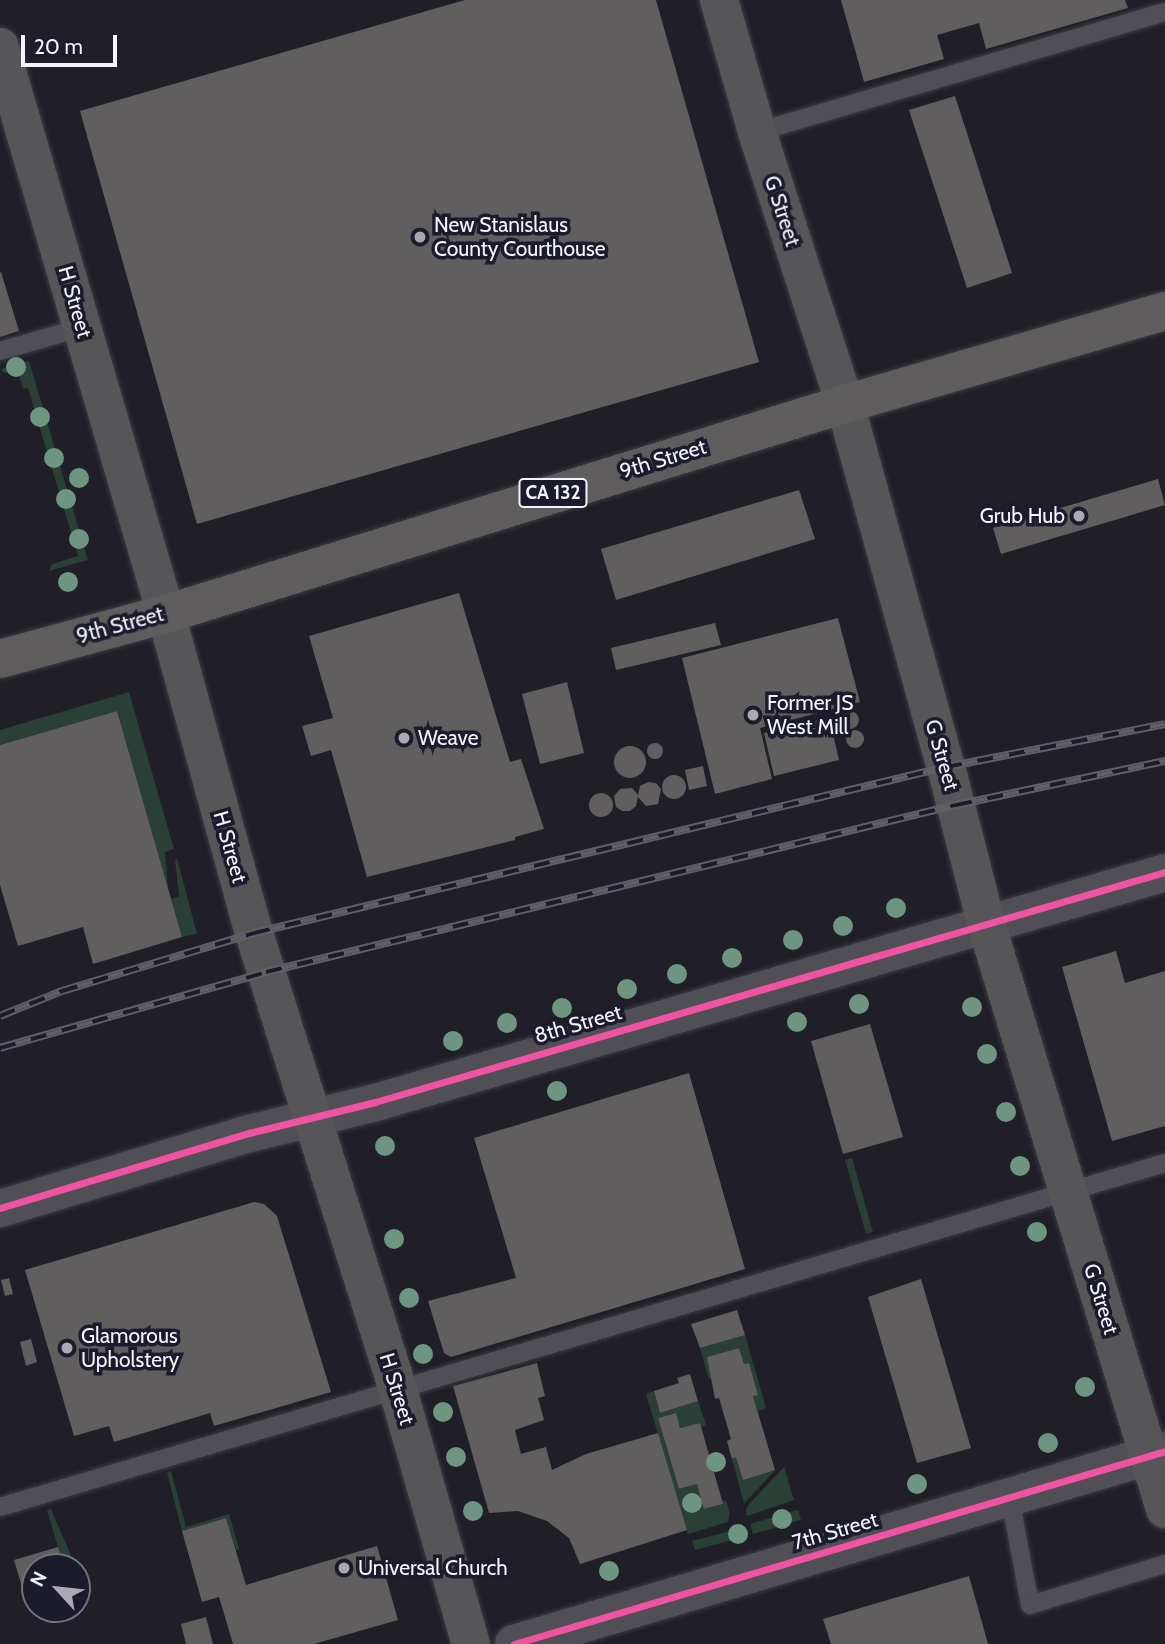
<!DOCTYPE html>
<html>
<head>
<meta charset="utf-8">
<style>
  body { margin:0 }
  #map { position:relative; width:1165px; height:1644px; overflow:hidden; background:#201f28; font-family:Cabin,sans-serif }
  div>[style] { position:absolute }
  .green>* { inset:0; background:#2a3f35 }
  .building>* { inset:0; background:#615e5f }
  .round { border-radius:50% }
  .roads { filter:drop-shadow(0 0 2px #3c3c43) drop-shadow(0 0 2px #3c3c43) }
  .service>* { height:18px; margin:-9px; padding:0 9px; transform-origin:9px; border-radius:9px; background:#504f56 }
  .minor>* { height:37px; margin:-18.5px; padding:0 18.5px; transform-origin:18.5px; border-radius:18.5px; background:#504f56 }
  .tertiary>* { height:38px; margin:-19px; padding:0 19px; transform-origin:19px; border-radius:19px; background:#504f56 }
  .secondary>* { height:38px; margin:-19px; padding:0 19px; transform-origin:19px; border-radius:19px; background:#565558 }
  .primary>* { height:38px; margin:-19px; padding:0 19px; transform-origin:19px; border-radius:19px; background:#5e5c5c }
  .rail>* { height:8px; margin-top:-4px; transform-origin:0; background:repeating-linear-gradient(90deg,#1c1b2c 0 16px,#605f65 0 32px); box-sizing:border-box; border-block:2px solid #605f65 }
  .cycleway>* { height:7px; margin:-3.5px; padding:0 3.5px; transform-origin:3.5px; border-radius:3.5px; background:#f153a3 }
  .trees>* { width:20px; height:20px; margin:-10px; border-radius:50%; background:#6d9582 }
  .dots>* { width:19px; height:19px; translate:-50% -50%; box-sizing:border-box; border:4px solid #1c1b2c; border-radius:50% }
  span { translate:-50% -50%; white-space:nowrap; text-align:center; line-height:1.15; -webkit-text-stroke:7px #1c1b2c; paint-order:stroke }
  .shield-label span { padding:2px 5px; background:#1c1b2c; border:2px solid; border-radius:5px; -webkit-text-stroke-width:0 }
  .shield-label { font-size:19px; color:#f4f4fd; font-weight:700 }
  .street-label { font-size:21px; color:#f4f4fd }
  .poi-label { font-size:21px; color:#f4f4fd }
  .left { translate:0 -50%; text-align:left }
  .right { translate:-100% -50%; text-align:right }
  .north { position:absolute; left:21px; top:1553px; width:70px; height:70px; box-sizing:border-box; background:#1c1b2c; border:2px solid #727280; border-radius:50%; rotate:297deg; font-size:19px; font-weight:700; line-height:28px; text-align:center; color:#f4f4fd }
  .north::after { content:''; display:block; margin:auto; width:24px; height:32px; background:#aaa9b2; clip-path:polygon(50% 0,100% 100%,50% 72%,0 100%) }
  .scale { position:absolute; left:21px; top:35px; width:96px; height:32px; box-sizing:border-box; border:4px solid #f4f4fd; border-top:0; padding-left:9px; font-size:21px; line-height:24px; white-space:nowrap; color:#f4f4fd; -webkit-text-stroke:5px #1c1b2c; paint-order:stroke }
</style>
</head>
<body>
<div id="map">
  <div class="green">
    <div style="clip-path:polygon(29px 361px,88px 560px,49px 571px,52px 564px,78px 556px,28px 388px,23px 389px,18px 371px,4px 373px,1px 369px)"></div>
    <div style="clip-path:polygon(129px 692px,174px 849px,165px 852px,168px 889px,117px 711px,0 745px,0 730px)"></div>
    <div style="clip-path:polygon(177px 858px,197px 934px,182px 937px,171px 899px,179px 896px,175px 860px)"></div>
    <div style="clip-path:polygon(852px 1158px,873px 1232px,866px 1234px,845px 1160px)"></div>
    <div style="clip-path:polygon(745px 1335px,766px 1408px,758px 1411px,753px 1396px,758px 1394px,749px 1363px,744px 1364px,739px 1348px,707px 1357px,713px 1379px,709px 1379px,700px 1348px)"></div>
    <div style="clip-path:polygon(654px 1391px,660px 1413px,698px 1401px,706px 1425px,701px 1427px,700px 1423px,680px 1428px,675px 1413px,658px 1418px,679px 1489px,697px 1484px,705px 1509px,723px 1504px,722px 1501px,726px 1500px,730px 1514px,728px 1522px,688px 1534px,646px 1394px)"></div>
    <div style="clip-path:polygon(736px 1457px,775px 1470px,744px 1504px,732px 1459px)"></div>
    <div style="clip-path:polygon(784px 1467px,794px 1500px,747px 1516px,746px 1510px,750px 1503px)"></div>
    <div style="clip-path:polygon(171px 1471px,186px 1527px,229px 1514px,239px 1549px,236px 1550px,226px 1518px,182px 1531px,167px 1473px)"></div>
    <div style="clip-path:polygon(51px 1509px,75px 1565px,75px 1567px,64px 1567px,47px 1510px)"></div>
    <div style="clip-path:polygon(798px 1510px,801px 1520px,753px 1534px,750px 1524px)"></div>
    <div style="clip-path:polygon(745px 1527px,747px 1536px,695px 1550px,692px 1541px)"></div>
  </div>
  <div class="building">
    <div style="clip-path:polygon(465px 0,656px 0,759px 362px,197px 524px,80px 111px)"></div>
    <div style="clip-path:polygon(841px 0,1125px 0,1128px 8px,986px 49px,979px 23px,937px 35px,944px 59px,864px 82px)"></div>
    <div style="clip-path:polygon(955px 96px,1012px 273px,967px 288px,909px 110px)"></div>
    <div style="clip-path:polygon(1px 272px,19px 331px,0 337px,0 273px)"></div>
    <div style="clip-path:polygon(1158px 479px,1165px 505px,1001px 554px,993px 528px)"></div>
    <div style="clip-path:polygon(799px 490px,815px 539px,616px 600px,601px 549px)"></div>
    <div style="clip-path:polygon(459px 593px,510px 762px,521px 759px,544px 829px,515px 837px,515px 840px,367px 877px,331px 750px,311px 756px,302px 726px,333px 718px,309px 636px)"></div>
    <div style="clip-path:polygon(838px 618px,860px 702px,760px 728px,772px 779px,715px 794px,682px 658px)"></div>
    <div style="clip-path:polygon(715px 623px,721px 645px,616px 670px,611px 648px)"></div>
    <div style="clip-path:polygon(567px 682px,584px 753px,540px 764px,522px 694px)"></div>
    <div class="round" style="left:841px;top:711px;width:18px;height:18px"></div>
    <div style="clip-path:polygon(117px 711px,182px 937px,93px 964px,83px 927px,18px 946px,0 885px,0 745px)"></div>
    <div style="clip-path:polygon(829px 717px,839px 760px,774px 776px,764px 733px)"></div>
    <div class="round" style="left:846px;top:730px;width:18px;height:18px"></div>
    <div class="round" style="left:647px;top:743px;width:16px;height:16px"></div>
    <div class="round" style="left:614px;top:746px;width:32px;height:32px"></div>
    <div style="clip-path:polygon(703px 766px,707px 786px,689px 790px,685px 770px)"></div>
    <div class="round" style="left:662px;top:775px;width:24px;height:24px"></div>
    <div style="clip-path:polygon(648px 782px,656px 783px,661px 789px,658px 804px,646px 806px,638px 797px,636px 806px,630px 811px,622px 811px,616px 807px,614px 796px,620px 789px,632px 788px,638px 795px,640px 786px)"></div>
    <div class="round" style="left:589px;top:793px;width:24px;height:24px"></div>
    <div style="clip-path:polygon(1116px 951px,1125px 983px,1165px 971px,1165px 1126px,1112px 1141px,1062px 967px)"></div>
    <div style="clip-path:polygon(870px 1024px,903px 1137px,843px 1154px,811px 1041px)"></div>
    <div style="clip-path:polygon(689px 1073px,745px 1269px,451px 1357px,444px 1353px,428px 1301px,516px 1278px,474px 1138px)"></div>
    <div style="clip-path:polygon(254px 1202px,264px 1204px,277px 1216px,331px 1392px,214px 1426px,210px 1413px,114px 1442px,109px 1426px,74px 1436px,25px 1270px)"></div>
    <div style="clip-path:polygon(9px 1278px,13px 1294px,5px 1296px,1px 1280px)"></div>
    <div style="clip-path:polygon(921px 1279px,971px 1448px,917px 1463px,868px 1297px)"></div>
    <div style="clip-path:polygon(737px 1310px,745px 1335px,700px 1348px,691px 1324px)"></div>
    <div style="clip-path:polygon(31px 1339px,37px 1362px,26px 1366px,20px 1342px)"></div>
    <div style="clip-path:polygon(739px 1348px,744px 1364px,749px 1363px,758px 1395px,753px 1396px,775px 1470px,743px 1480px,736px 1457px,732px 1459px,729px 1449px,727px 1441px,731px 1439px,719px 1398px,715px 1399px,707px 1357px)"></div>
    <div style="clip-path:polygon(537px 1363px,545px 1396px,538px 1398px,544px 1420px,515px 1430px,521px 1454px,546px 1447px,552px 1470px,586px 1454px,658px 1433px,687px 1530px,580px 1564px,569px 1538px,547px 1521px,518px 1511px,489px 1513px,453px 1386px)"></div>
    <div style="clip-path:polygon(690px 1374px,698px 1401px,660px 1413px,654px 1391px,679px 1383px,677px 1378px)"></div>
    <div style="clip-path:polygon(676px 1413px,680px 1428px,700px 1423px,723px 1504px,704px 1509px,697px 1484px,679px 1489px,658px 1418px)"></div>
    <div style="clip-path:polygon(226px 1518px,246px 1585px,377px 1546px,398px 1620px,314px 1644px,233px 1644px,219px 1597px,202px 1602px,182px 1531px)"></div>
    <div style="clip-path:polygon(58px 1547px,64px 1567px,35px 1567px,35px 1605px,28px 1607px,14px 1560px)"></div>
    <div style="clip-path:polygon(969px 1576px,988px 1644px,831px 1644px,823px 1619px)"></div>
    <div style="clip-path:polygon(206px 1617px,213px 1644px,186px 1644px,181px 1624px)"></div>
  </div>
  <div class="roads">
    <div class="service">
      <div style="left:757px;top:132px;width:425px;rotate:-16.4deg"></div>
      <div style="left:0;top:351px;width:86px;rotate:-16.1deg"></div>
      <div style="left:1010px;top:1498px;width:109px;rotate:79.4deg"></div>
      <div style="left:1030px;top:1605px;width:141px;rotate:-16.9deg"></div>
      <div style="left:0;top:1507px;width:1215px;rotate:-16.45deg"></div>
    </div>
    <div class="minor">
      <div style="left:0;top:1208px;width:260px;rotate:-16.8deg"></div>
      <div style="left:249px;top:1133px;width:130px;rotate:-13.8deg"></div>
      <div style="left:375px;top:1102px;width:823px;rotate:-16.23deg"></div>
    </div>
    <div class="tertiary">
      <div style="left:514px;top:1644px;width:679px;rotate:-16.51deg"></div>
    </div>
    <div class="secondary">
      <div style="left:719px;top:0;width:137px;rotate:73.9deg"></div>
      <div style="left:757px;top:132px;width:286px;rotate:72.1deg"></div>
      <div style="left:845px;top:404px;width:377px;rotate:74.5deg"></div>
      <div style="left:946px;top:767px;width:161px;rotate:75.6deg"></div>
      <div style="left:986px;top:923px;width:613px;rotate:73.01deg"></div>
      <div style="left:0;top:47px;width:591px;rotate:73.68deg"></div>
      <div style="left:166px;top:614px;width:331px;rotate:74.6deg"></div>
      <div style="left:254px;top:933px;width:479px;rotate:72.5deg"></div>
      <div style="left:398px;top:1390px;width:264px;rotate:74deg"></div>
    </div>
    <div class="primary">
      <div style="left:0;top:659px;width:172px;rotate:-15.2deg"></div>
      <div style="left:166px;top:614px;width:711px;rotate:-17.19deg"></div>
      <div style="left:845px;top:404px;width:333px;rotate:-16.2deg"></div>
    </div>
  </div>
  <div class="rail">
    <div style="left:0;top:1016px;width:67px;rotate:-22deg"></div>
    <div style="left:62px;top:991px;width:201px;rotate:-16.8deg"></div>
    <div style="left:254px;top:933px;width:712px;rotate:-13.49deg"></div>
    <div style="left:946px;top:767px;width:223px;rotate:-11.1deg"></div>
    <div style="left:0;top:1048px;width:277px;rotate:-15.9deg"></div>
    <div style="left:266px;top:972px;width:710px;rotate:-13.61deg"></div>
    <div style="left:956px;top:805px;width:214px;rotate:-11.9deg"></div>
  </div>
  <div class="cycleway">
    <div style="left:0;top:1208px;width:260px;rotate:-16.8deg"></div>
    <div style="left:249px;top:1133px;width:130px;rotate:-13.8deg"></div>
    <div style="left:375px;top:1102px;width:823px;rotate:-16.23deg"></div>
    <div style="left:514px;top:1644px;width:679px;rotate:-16.51deg"></div>
  </div>
  <div class="trees">
    <div style="left:16px;top:367px"></div>
    <div style="left:40px;top:417px"></div>
    <div style="left:54px;top:458px"></div>
    <div style="left:79px;top:478px"></div>
    <div style="left:66px;top:499px"></div>
    <div style="left:79px;top:539px"></div>
    <div style="left:68px;top:582px"></div>
    <div style="left:896px;top:908px"></div>
    <div style="left:843px;top:926px"></div>
    <div style="left:793px;top:940px"></div>
    <div style="left:732px;top:958px"></div>
    <div style="left:677px;top:974px"></div>
    <div style="left:627px;top:989px"></div>
    <div style="left:859px;top:1004px"></div>
    <div style="left:972px;top:1007px"></div>
    <div style="left:562px;top:1008px"></div>
    <div style="left:797px;top:1022px"></div>
    <div style="left:507px;top:1023px"></div>
    <div style="left:453px;top:1041px"></div>
    <div style="left:987px;top:1054px"></div>
    <div style="left:557px;top:1091px"></div>
    <div style="left:1006px;top:1112px"></div>
    <div style="left:385px;top:1146px"></div>
    <div style="left:1020px;top:1166px"></div>
    <div style="left:1037px;top:1232px"></div>
    <div style="left:394px;top:1239px"></div>
    <div style="left:409px;top:1298px"></div>
    <div style="left:423px;top:1354px"></div>
    <div style="left:1085px;top:1387px"></div>
    <div style="left:443px;top:1412px"></div>
    <div style="left:1048px;top:1443px"></div>
    <div style="left:456px;top:1457px"></div>
    <div style="left:716px;top:1462px"></div>
    <div style="left:917px;top:1484px"></div>
    <div style="left:692px;top:1503px"></div>
    <div style="left:473px;top:1511px"></div>
    <div style="left:782px;top:1519px"></div>
    <div style="left:738px;top:1534px"></div>
    <div style="left:609px;top:1571px"></div>
  </div>
  <div class="dots">
    <div style="left:420px;top:237px;background:#aaa9b2"></div>
    <div style="left:1079px;top:516px;background:#aaa9b2"></div>
    <div style="left:753px;top:715px;background:#aaa9b2"></div>
    <div style="left:404px;top:738px;background:#aaa9b2"></div>
    <div style="left:67px;top:1348px;background:#aaa9b2"></div>
    <div style="left:344px;top:1568px;background:#aaa9b2"></div>
  </div>
  <div class="shield-label">
    <span style="left:553px;top:493px">CA 132</span>
  </div>
  <div class="street-label">
    <span style="left:782px;top:211px;rotate:72deg">G Street</span>
    <span style="left:75px;top:302px;rotate:74deg">H Street</span>
    <span style="left:663px;top:459px;rotate:-17deg">9th Street</span>
    <span style="left:120px;top:625px;rotate:-15deg">9th Street</span>
    <span style="left:942px;top:755px;rotate:74deg">G Street</span>
    <span style="left:230px;top:847px;rotate:74deg">H Street</span>
    <span style="left:578px;top:1024px;rotate:-16deg">8th Street</span>
    <span style="left:1101px;top:1299px;rotate:73deg">G Street</span>
    <span style="left:397px;top:1389px;rotate:73deg">H Street</span>
    <span style="left:835px;top:1531px;rotate:-16deg">7th Street</span>
  </div>
  <div class="poi-label">
    <span class="left" style="left:434px;top:237px">New Stanislaus<br>County Courthouse</span>
    <span class="right" style="left:1065px;top:516px">Grub Hub</span>
    <span class="left" style="left:767px;top:715px">Former JS<br>West Mill</span>
    <span class="left" style="left:418px;top:738px">Weave</span>
    <span class="left" style="left:81px;top:1348px">Glamorous<br>Upholstery</span>
    <span class="left" style="left:358px;top:1568px">Universal Church</span>
  </div>
  <div class="north">N</div>
  <div class="scale">20 m</div>
</div>
</body>
</html>
